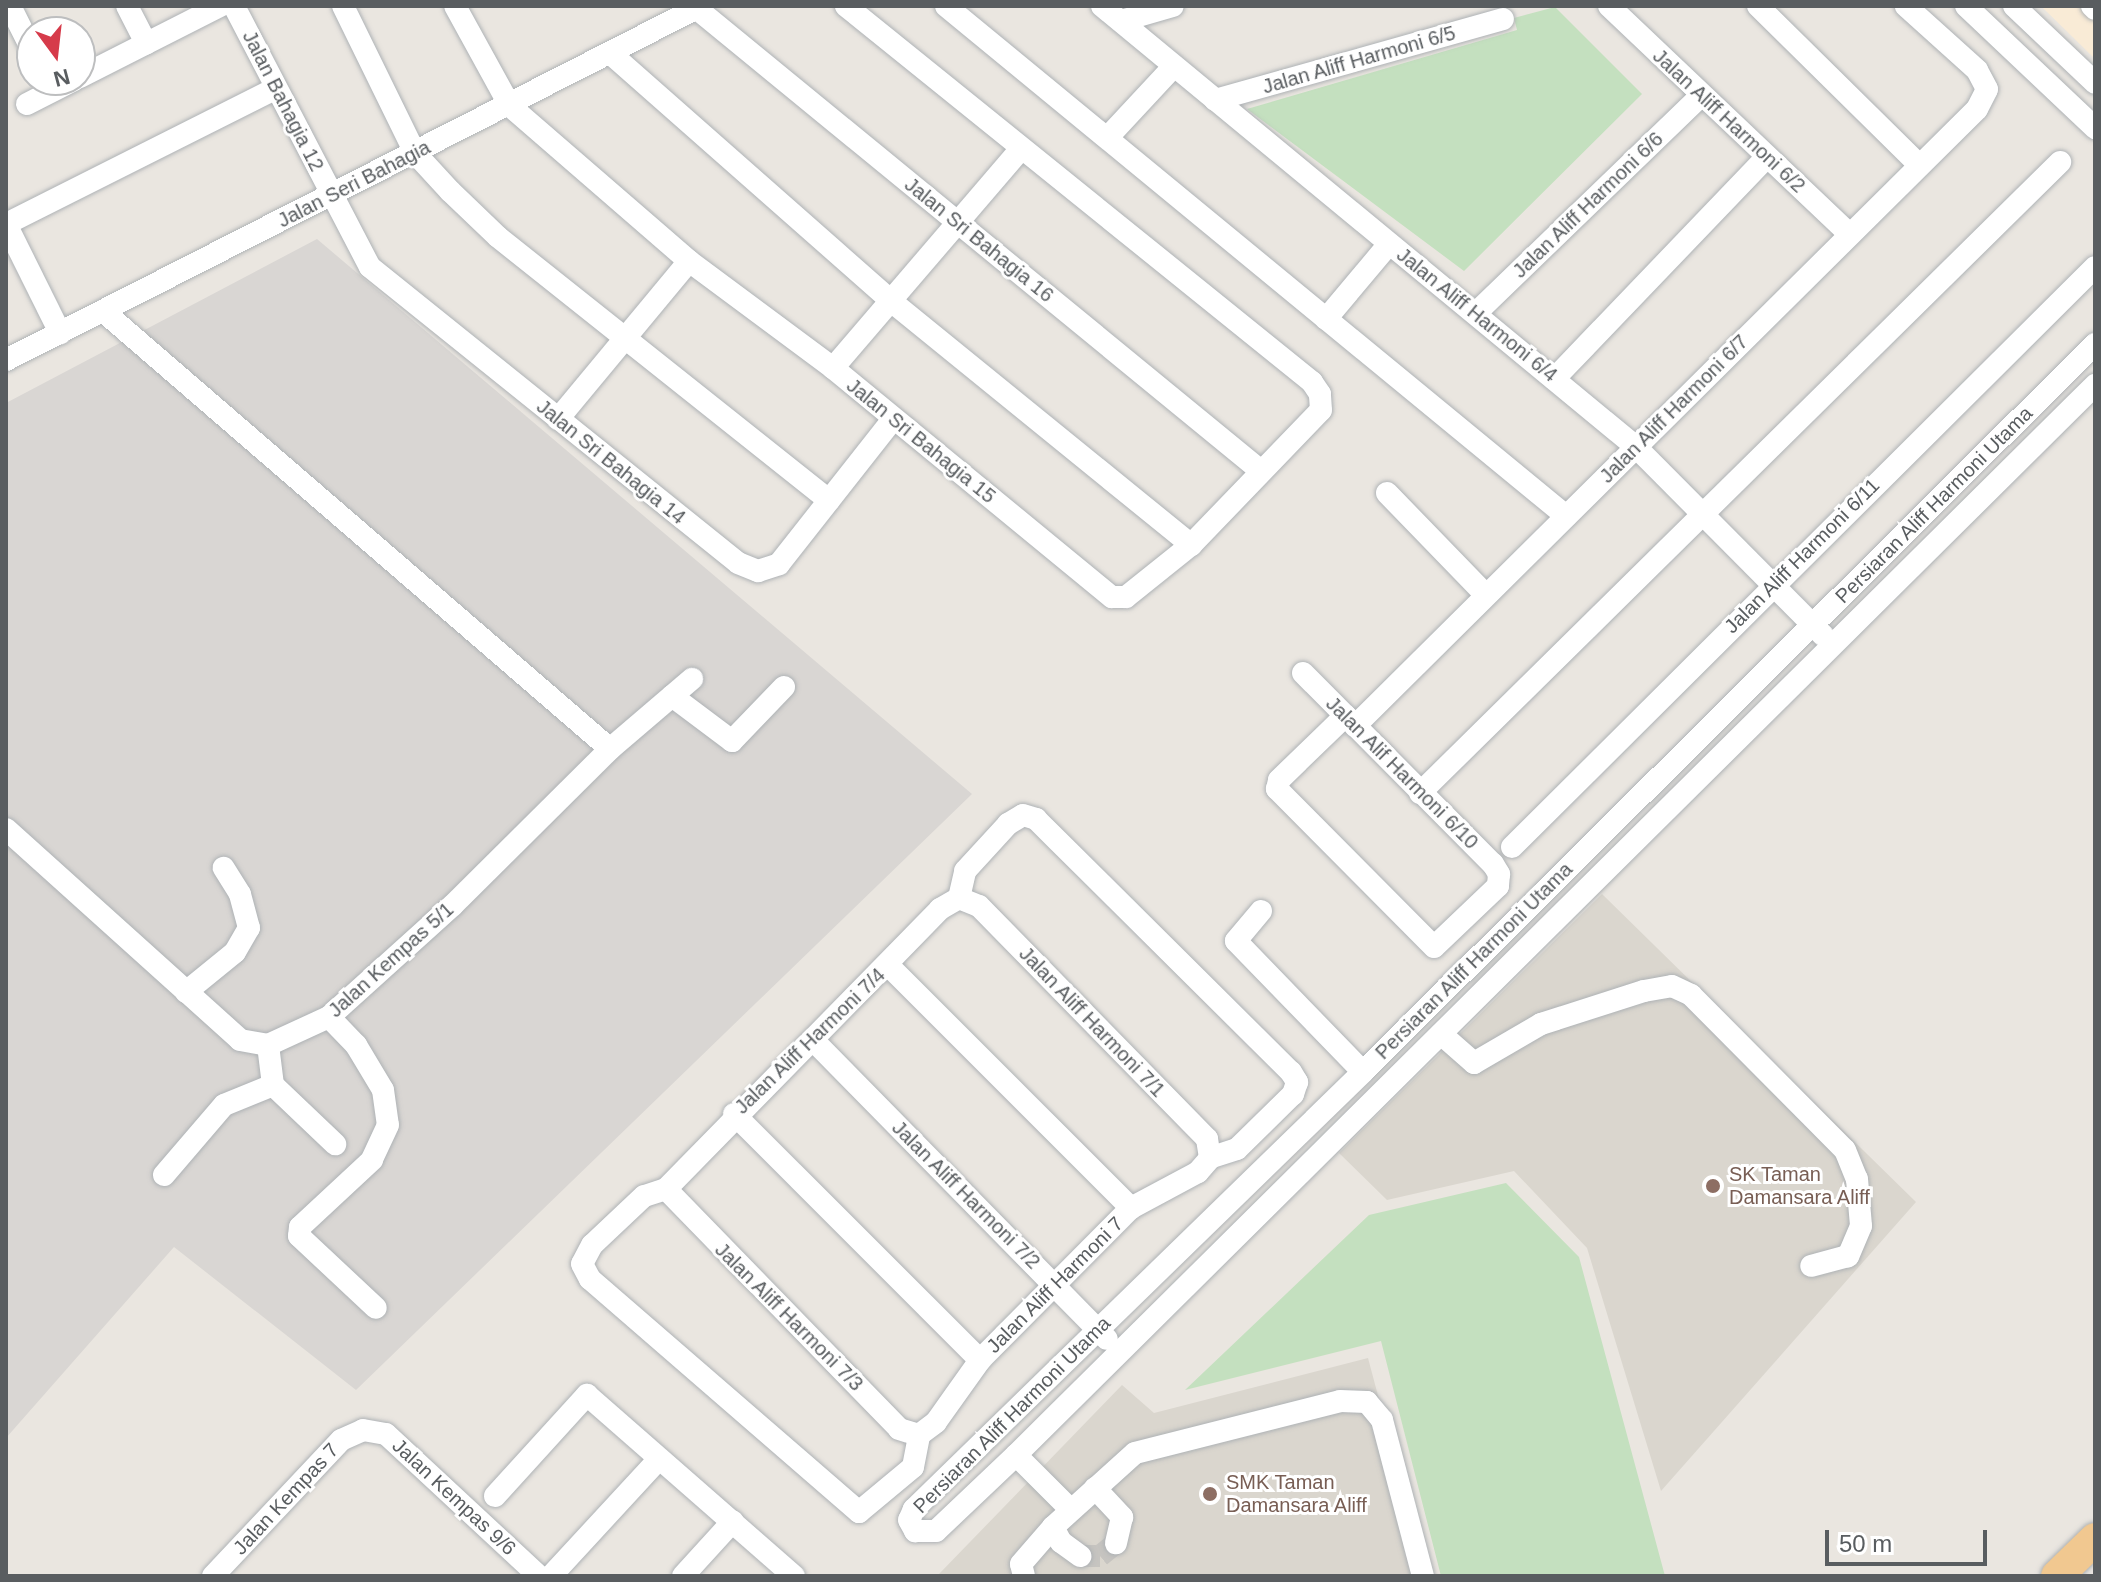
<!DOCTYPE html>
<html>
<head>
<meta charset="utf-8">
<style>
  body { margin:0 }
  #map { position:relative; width:2101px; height:1582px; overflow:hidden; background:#eae6e0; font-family:Arial,sans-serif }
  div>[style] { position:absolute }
  .commercial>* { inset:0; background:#f9ebd6 }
  .industrial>* { inset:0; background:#d9d6d3 }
  .education>* { inset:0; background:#dad6ce }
  .green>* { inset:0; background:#c4e0bf }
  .minor-tunnel>* { height:22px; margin-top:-11px; transform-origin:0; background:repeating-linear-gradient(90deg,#c6c4c0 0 22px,transparent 0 33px) }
  .roads { filter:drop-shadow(0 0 2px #aeb2b5) drop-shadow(0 0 2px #aeb2b5) }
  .minor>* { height:22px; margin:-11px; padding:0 11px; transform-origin:11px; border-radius:11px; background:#fff }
  .highway>* { height:32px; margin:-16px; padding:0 16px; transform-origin:16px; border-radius:16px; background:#f1c890 }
  .dots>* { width:22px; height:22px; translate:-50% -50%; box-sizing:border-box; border:4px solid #fff; border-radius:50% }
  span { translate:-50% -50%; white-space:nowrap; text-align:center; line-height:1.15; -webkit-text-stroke:6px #fff; paint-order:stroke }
  .street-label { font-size:20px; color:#595d60 }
  .education-label { font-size:20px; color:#785e54 }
  .left { translate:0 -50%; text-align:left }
  .frame { position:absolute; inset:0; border:8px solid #595d60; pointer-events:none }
  .north { position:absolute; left:16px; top:16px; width:80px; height:80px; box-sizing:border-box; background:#fff; border:2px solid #bdbebf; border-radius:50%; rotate:165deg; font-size:22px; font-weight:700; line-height:32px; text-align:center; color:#595d60 }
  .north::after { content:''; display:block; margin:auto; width:28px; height:36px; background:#d63b4a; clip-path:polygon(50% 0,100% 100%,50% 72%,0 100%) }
  .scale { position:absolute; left:1825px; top:1530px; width:162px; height:36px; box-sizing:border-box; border:4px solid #595d60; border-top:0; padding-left:10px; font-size:24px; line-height:28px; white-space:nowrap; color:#595d60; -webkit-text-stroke:6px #fff; paint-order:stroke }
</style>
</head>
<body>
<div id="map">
  <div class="commercial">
    <div style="clip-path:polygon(2041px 6px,2095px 6px,2095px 59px)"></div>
  </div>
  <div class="industrial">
    <div style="clip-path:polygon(317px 239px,972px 794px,356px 1390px,174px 1247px,6px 1438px,6px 403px)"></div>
  </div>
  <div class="education">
    <div style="clip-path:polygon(1602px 894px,1916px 1202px,1661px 1491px,1587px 1248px,1514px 1171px,1387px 1200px,1339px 1153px)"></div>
    <div style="clip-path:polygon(1368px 1358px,1426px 1576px,939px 1574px,1122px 1385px,1154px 1413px)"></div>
  </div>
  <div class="green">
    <div style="clip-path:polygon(1555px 7px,1642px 94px,1464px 271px,1247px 109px,1517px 30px,1514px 18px)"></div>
    <div style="clip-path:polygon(1506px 1183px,1579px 1257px,1665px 1576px,1441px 1576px,1381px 1341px,1185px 1390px,1369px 1215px)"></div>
  </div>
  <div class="minor-tunnel">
    <div style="left:1080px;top:1556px;width:20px"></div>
    <div style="left:1100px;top:1556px;width:21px;rotate:-39deg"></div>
  </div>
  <div class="roads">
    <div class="minor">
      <div style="left:10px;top:6px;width:49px;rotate:63.4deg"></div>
      <div style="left:127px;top:6px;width:42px;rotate:62.8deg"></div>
      <div style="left:234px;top:6px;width:294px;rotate:62.5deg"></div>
      <div style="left:370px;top:267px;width:472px;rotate:38.8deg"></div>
      <div style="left:738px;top:563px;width:22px;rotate:22deg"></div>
      <div style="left:758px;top:571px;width:22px;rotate:-18deg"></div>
      <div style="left:779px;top:564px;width:184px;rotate:-51.8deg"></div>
      <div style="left:343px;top:6px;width:164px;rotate:63.9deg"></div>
      <div style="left:415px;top:153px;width:52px;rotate:47.4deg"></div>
      <div style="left:450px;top:191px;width:66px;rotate:43.8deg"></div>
      <div style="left:498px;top:237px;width:423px;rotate:38.5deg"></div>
      <div style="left:455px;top:6px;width:114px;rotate:61.2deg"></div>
      <div style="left:510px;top:106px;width:237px;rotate:40.9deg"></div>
      <div style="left:689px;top:261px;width:179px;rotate:36.6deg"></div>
      <div style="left:833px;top:368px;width:361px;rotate:39.4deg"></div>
      <div style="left:1112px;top:597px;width:14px"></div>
      <div style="left:1126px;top:597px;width:83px;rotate:-38.7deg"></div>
      <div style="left:1191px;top:545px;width:187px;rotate:-46.1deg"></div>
      <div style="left:1321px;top:410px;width:16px;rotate:-94deg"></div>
      <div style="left:1320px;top:394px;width:14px;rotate:-124deg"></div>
      <div style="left:1312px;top:382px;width:599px;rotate:-141.1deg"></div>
      <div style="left:946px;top:6px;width:803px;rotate:39.44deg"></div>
      <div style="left:1102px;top:6px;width:693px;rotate:39.55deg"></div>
      <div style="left:1636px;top:447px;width:265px;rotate:45.2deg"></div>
      <div style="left:1609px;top:6px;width:332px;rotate:43.5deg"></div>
      <div style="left:1758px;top:6px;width:225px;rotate:44.6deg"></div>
      <div style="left:1966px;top:6px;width:178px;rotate:43.4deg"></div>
      <div style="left:2014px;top:6px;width:112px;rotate:43.5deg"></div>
      <div style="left:2092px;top:6px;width:4px;rotate:45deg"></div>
      <div style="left:696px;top:8px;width:730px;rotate:39.33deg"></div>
      <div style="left:1121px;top:21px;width:54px;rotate:-16.1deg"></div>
      <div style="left:610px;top:53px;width:375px;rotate:41.4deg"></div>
      <div style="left:891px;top:301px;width:387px;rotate:39.1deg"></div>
      <div style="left:80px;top:77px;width:157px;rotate:-26.9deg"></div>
      <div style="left:1215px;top:100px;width:299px;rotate:-15.7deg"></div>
      <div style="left:27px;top:104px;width:53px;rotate:-27.1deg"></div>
      <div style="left:1108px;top:137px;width:97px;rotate:-47.1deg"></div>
      <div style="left:6px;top:224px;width:302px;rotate:-26.7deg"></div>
      <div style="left:6px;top:224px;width:122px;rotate:63.6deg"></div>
      <div style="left:103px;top:311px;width:670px;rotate:40.82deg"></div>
      <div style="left:1476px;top:313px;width:311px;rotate:-44deg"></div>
      <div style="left:1326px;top:319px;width:98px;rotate:-50deg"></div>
      <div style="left:2095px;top:344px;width:1032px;rotate:135.16deg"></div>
      <div style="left:1363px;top:1072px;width:627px;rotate:135.78deg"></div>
      <div style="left:914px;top:1509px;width:12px;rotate:114deg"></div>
      <div style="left:909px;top:1520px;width:13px;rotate:61deg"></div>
      <div style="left:915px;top:1531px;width:21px"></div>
      <div style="left:936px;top:1531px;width:110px;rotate:-43.5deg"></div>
      <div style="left:1016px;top:1455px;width:1520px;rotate:-44.76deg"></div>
      <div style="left:6px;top:360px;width:780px;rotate:-26.99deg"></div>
      <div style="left:833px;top:368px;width:289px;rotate:-49.4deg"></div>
      <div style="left:1554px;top:379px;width:308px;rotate:-46.2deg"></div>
      <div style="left:558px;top:419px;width:205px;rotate:-50.3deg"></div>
      <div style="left:1387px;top:493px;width:141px;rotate:45.9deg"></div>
      <div style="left:1303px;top:673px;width:269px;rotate:45.2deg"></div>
      <div style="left:1493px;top:864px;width:12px;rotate:59deg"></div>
      <div style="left:1499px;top:874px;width:12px;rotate:95deg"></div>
      <div style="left:1498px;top:886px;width:88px;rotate:136.4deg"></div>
      <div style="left:1434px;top:947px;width:223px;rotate:-134.8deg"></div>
      <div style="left:1277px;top:789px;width:9px;rotate:-77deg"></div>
      <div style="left:1279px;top:780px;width:92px;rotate:-44.1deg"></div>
      <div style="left:672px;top:696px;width:75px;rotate:36.9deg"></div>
      <div style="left:732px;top:741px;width:75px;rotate:-46.1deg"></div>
      <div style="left:1355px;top:726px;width:876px;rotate:-44.77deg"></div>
      <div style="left:1977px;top:109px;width:22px;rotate:-63deg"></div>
      <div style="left:1987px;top:89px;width:21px;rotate:-118deg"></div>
      <div style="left:1977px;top:70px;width:96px;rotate:-138deg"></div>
      <div style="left:1420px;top:793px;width:899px;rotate:-44.59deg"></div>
      <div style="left:6px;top:829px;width:315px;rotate:42deg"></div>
      <div style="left:240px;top:1040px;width:28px;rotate:10deg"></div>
      <div style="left:268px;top:1045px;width:67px;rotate:-24.7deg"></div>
      <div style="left:329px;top:1017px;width:167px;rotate:-42.1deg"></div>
      <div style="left:453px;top:905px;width:221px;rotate:-44.8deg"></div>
      <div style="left:610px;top:749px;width:108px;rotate:-40.5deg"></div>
      <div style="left:1512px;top:847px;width:822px;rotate:-44.85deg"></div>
      <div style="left:959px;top:898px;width:28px;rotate:-77deg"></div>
      <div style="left:965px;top:871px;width:64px;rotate:-47.5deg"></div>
      <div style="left:1008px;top:824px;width:17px;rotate:-31deg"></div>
      <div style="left:1023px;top:815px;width:14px;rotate:17deg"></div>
      <div style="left:1036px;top:819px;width:359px;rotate:44.8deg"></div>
      <div style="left:1291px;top:1072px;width:12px;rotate:59deg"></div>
      <div style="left:1297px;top:1082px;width:13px;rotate:108deg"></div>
      <div style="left:1293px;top:1094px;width:78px;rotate:135.5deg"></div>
      <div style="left:1237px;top:1149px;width:28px;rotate:162deg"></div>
      <div style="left:959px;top:898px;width:22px;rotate:22deg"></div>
      <div style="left:979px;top:906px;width:326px;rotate:45.6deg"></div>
      <div style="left:1207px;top:1139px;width:19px;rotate:81deg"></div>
      <div style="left:1261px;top:911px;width:39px;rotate:130deg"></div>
      <div style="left:1236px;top:941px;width:182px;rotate:45.9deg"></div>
      <div style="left:888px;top:965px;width:344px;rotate:45deg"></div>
      <div style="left:186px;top:992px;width:63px;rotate:-39.2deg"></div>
      <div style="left:235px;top:952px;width:28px;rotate:-60deg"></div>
      <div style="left:249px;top:928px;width:35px;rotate:-105deg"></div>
      <div style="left:240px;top:894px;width:31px;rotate:-122deg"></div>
      <div style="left:329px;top:1017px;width:39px;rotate:46deg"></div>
      <div style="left:356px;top:1045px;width:52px;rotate:59deg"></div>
      <div style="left:383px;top:1090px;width:35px;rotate:82deg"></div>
      <div style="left:388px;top:1125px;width:38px;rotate:115deg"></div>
      <div style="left:372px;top:1160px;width:98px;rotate:137.1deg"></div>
      <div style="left:300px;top:1227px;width:9px;rotate:96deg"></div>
      <div style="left:299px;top:1236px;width:105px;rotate:43.1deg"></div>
      <div style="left:1441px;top:1034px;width:44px;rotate:41.3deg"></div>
      <div style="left:1474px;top:1063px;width:78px;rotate:-30.2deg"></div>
      <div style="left:1541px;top:1024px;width:108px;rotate:-17.8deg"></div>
      <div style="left:1644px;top:991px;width:28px;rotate:-10deg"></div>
      <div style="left:1672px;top:986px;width:21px;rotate:25deg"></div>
      <div style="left:1691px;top:995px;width:218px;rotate:45.2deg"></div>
      <div style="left:1845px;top:1150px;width:31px;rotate:68deg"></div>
      <div style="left:1857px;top:1179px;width:47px;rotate:85.1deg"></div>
      <div style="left:1861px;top:1226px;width:33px;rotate:113deg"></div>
      <div style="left:1848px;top:1256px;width:38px;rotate:165deg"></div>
      <div style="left:813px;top:1040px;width:419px;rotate:45.5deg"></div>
      <div style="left:268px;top:1045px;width:40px;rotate:82.9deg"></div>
      <div style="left:273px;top:1085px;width:86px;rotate:43.6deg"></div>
      <div style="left:734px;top:1114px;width:348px;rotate:45deg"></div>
      <div style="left:164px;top:1175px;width:92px;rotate:-49.4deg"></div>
      <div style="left:224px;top:1105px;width:53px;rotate:-22.2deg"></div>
      <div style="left:666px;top:1189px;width:23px;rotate:162deg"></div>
      <div style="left:644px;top:1196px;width:71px;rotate:136.7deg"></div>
      <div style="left:592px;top:1245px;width:21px;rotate:118deg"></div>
      <div style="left:582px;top:1264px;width:17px;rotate:62deg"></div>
      <div style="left:590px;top:1279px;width:356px;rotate:40.9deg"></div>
      <div style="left:859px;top:1512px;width:70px;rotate:-39.8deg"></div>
      <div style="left:913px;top:1467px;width:33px;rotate:-79deg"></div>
      <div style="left:666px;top:1189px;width:392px;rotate:-45.6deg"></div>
      <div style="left:940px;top:909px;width:22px;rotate:-30deg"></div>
      <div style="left:666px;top:1189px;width:334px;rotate:45.8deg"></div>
      <div style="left:899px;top:1429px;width:21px;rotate:17deg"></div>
      <div style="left:919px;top:1435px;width:21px;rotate:-37deg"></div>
      <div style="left:936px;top:1422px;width:76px;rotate:-54.6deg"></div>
      <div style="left:980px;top:1360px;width:214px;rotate:-45.2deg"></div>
      <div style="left:1131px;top:1208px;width:76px;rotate:-28.2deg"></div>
      <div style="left:1198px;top:1172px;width:18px;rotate:-49deg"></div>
      <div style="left:1016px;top:1455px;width:76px;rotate:45deg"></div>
      <div style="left:1095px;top:1488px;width:40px;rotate:47deg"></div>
      <div style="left:1122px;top:1517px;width:27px;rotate:103deg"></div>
      <div style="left:495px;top:1496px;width:137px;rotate:-47.7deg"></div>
      <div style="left:587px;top:1395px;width:275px;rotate:41.2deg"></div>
      <div style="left:1053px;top:1527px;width:17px;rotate:62deg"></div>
      <div style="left:1061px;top:1542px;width:24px;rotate:36deg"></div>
      <div style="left:213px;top:1576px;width:187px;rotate:-46.7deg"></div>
      <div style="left:341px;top:1440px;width:24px;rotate:-24deg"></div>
      <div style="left:363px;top:1430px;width:23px;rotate:10deg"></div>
      <div style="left:386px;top:1434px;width:209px;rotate:42.9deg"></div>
      <div style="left:551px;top:1576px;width:159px;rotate:-47.3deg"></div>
      <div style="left:683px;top:1576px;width:74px;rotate:-47.7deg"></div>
      <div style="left:1024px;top:1576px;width:12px;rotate:-104deg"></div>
      <div style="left:1021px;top:1564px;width:49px;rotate:-49.1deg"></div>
      <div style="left:1053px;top:1527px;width:110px;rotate:-42.1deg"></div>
      <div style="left:1135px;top:1453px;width:211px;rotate:-14.2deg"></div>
      <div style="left:1340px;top:1401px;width:27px;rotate:2deg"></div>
      <div style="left:1367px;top:1402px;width:23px;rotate:50deg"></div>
      <div style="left:1382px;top:1420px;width:161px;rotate:75.3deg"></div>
    </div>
    <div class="highway">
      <div style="left:2057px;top:1576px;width:53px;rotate:-44.2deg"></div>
    </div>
  </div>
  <div class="dots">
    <div style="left:1713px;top:1186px;background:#8d6e63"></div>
    <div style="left:1210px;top:1494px;background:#8d6e63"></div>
  </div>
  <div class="street-label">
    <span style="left:1359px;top:60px;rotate:-16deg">Jalan Aliff Harmoni 6/5</span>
    <span style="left:283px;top:101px;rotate:63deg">Jalan Bahagia 12</span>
    <span style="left:1729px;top:121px;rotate:43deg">Jalan Aliff Harmoni 6/2</span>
    <span style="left:354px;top:184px;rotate:-27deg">Jalan Seri Bahagia</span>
    <span style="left:1588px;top:205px;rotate:-44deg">Jalan Aliff Harmoni 6/6</span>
    <span style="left:979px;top:240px;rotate:39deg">Jalan Sri Bahagia 16</span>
    <span style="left:1477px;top:315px;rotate:39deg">Jalan Aliff Harmoni 6/4</span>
    <span style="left:1674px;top:409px;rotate:-45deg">Jalan Aliff Harmoni 6/7</span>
    <span style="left:921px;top:441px;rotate:39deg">Jalan Sri Bahagia 15</span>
    <span style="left:611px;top:462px;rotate:39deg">Jalan Sri Bahagia 14</span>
    <span style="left:1934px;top:505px;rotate:-45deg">Persiaran Aliff Harmoni Utama</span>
    <span style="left:1802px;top:556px;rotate:-45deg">Jalan Aliff Harmoni 6/11</span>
    <span style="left:1402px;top:773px;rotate:45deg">Jalan Alif Harmoni 6/10</span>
    <span style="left:391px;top:960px;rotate:-42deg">Jalan Kempas 5/1</span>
    <span style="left:1474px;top:961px;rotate:-45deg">Persiaran Aliff Harmoni Utama</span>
    <span style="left:1092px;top:1022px;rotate:46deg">Jalan Aliff Harmoni 7/1</span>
    <span style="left:810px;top:1041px;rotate:-44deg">Jalan Aliff Harmoni 7/4</span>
    <span style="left:966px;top:1195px;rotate:45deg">Jalan Aliff Harmoni 7/2</span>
    <span style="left:1055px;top:1285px;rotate:-45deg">Jalan Aliff Harmoni 7</span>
    <span style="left:789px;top:1317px;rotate:45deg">Jalan Aliff Harmoni 7/3</span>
    <span style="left:1012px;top:1415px;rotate:-45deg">Persiaran Aliff Harmoni Utama</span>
    <span style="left:454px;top:1497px;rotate:43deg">Jalan Kempas 9/6</span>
    <span style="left:286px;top:1499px;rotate:-47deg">Jalan Kempas 7</span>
  </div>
  <div class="education-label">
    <span class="left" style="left:1729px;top:1186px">SK Taman<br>Damansara Aliff</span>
    <span class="left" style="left:1226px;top:1494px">SMK Taman<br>Damansara Aliff</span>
  </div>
  <div class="frame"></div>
  <div class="north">N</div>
  <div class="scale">50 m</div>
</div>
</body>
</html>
